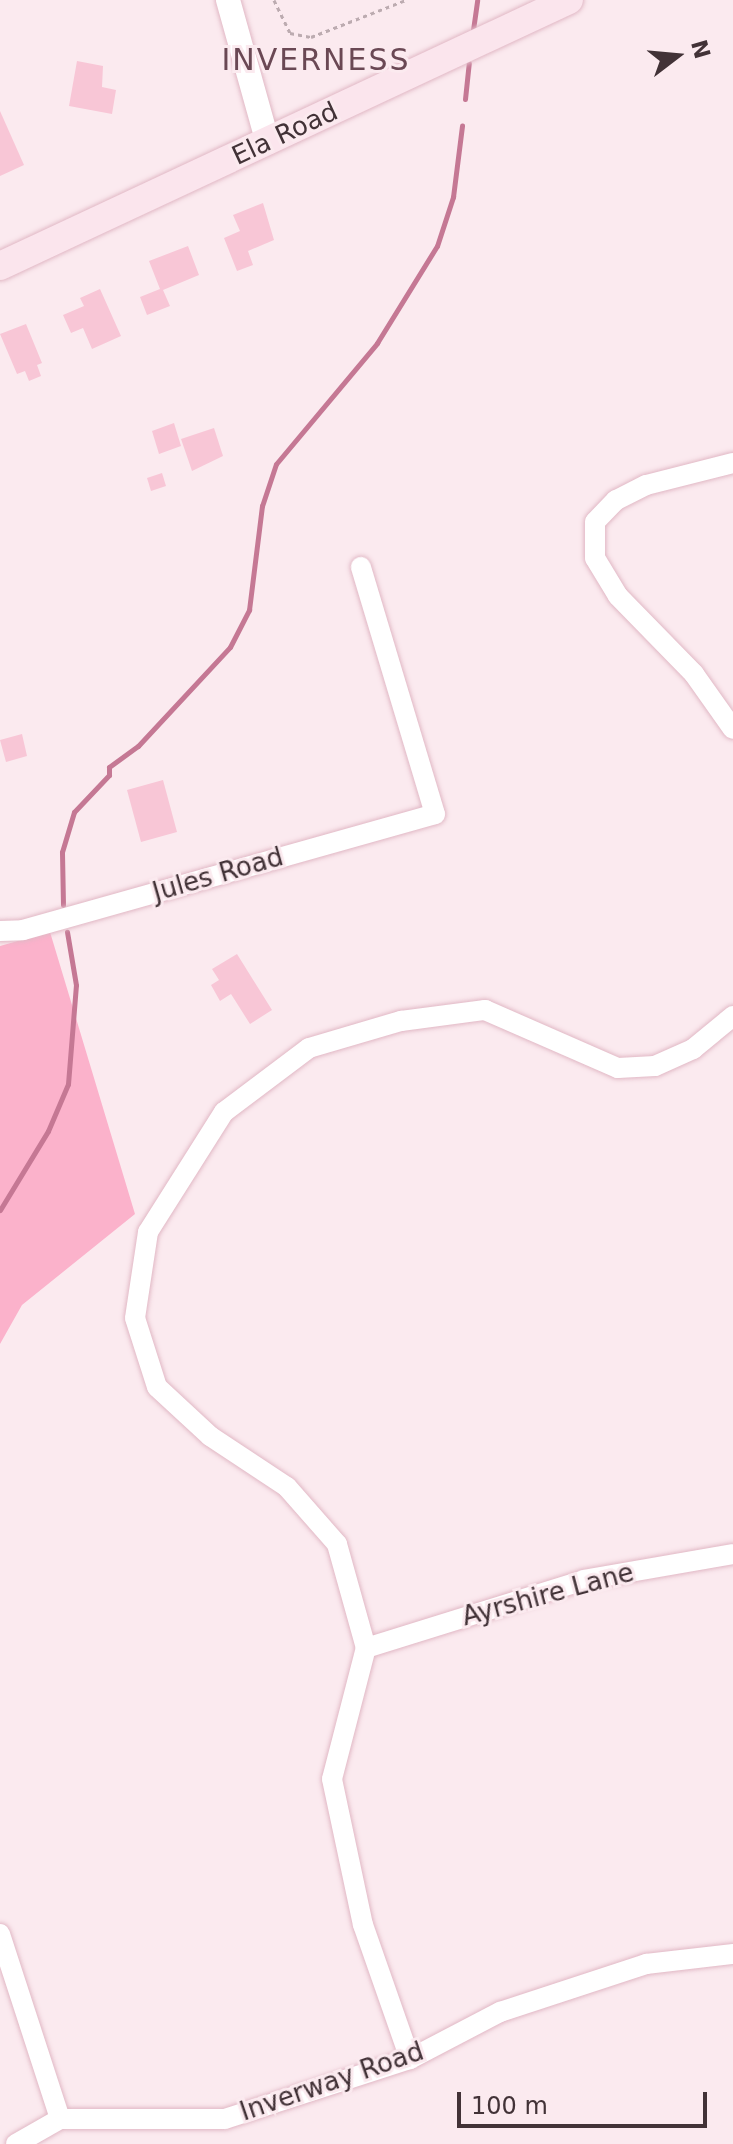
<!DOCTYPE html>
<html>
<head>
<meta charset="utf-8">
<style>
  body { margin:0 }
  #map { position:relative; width:733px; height:2144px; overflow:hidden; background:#fbeaef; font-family:"DejaVu Sans",sans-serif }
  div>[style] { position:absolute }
  .green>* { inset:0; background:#fbb2cb }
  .stream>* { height:5px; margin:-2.5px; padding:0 2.5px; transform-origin:2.5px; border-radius:2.5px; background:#c57894 }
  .building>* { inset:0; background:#f8c6d6 }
  .path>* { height:3px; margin-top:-1.5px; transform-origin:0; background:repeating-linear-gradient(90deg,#bcabb0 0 4px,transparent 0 8px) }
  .roads { filter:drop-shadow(0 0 2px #e1b8c5) drop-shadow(0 0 2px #e1b8c5) }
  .minor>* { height:20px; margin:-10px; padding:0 10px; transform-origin:10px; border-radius:10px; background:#fff }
  .tertiary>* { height:24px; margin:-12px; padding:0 12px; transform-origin:12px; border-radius:12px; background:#fff }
  .secondary>* { height:28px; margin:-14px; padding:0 14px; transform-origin:14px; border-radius:14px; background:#fbe5ed }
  span { translate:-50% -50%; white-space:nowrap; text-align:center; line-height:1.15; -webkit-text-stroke:6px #fbeaef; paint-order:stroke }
  .street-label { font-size:26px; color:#423237 }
  .quarter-label { font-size:30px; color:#6a4854; letter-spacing:2px }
  .north { position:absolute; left:637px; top:16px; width:80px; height:80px; -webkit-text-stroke:6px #fbeaef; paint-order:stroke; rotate:74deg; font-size:22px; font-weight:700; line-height:32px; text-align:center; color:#423237 }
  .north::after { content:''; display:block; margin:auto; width:28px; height:36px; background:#423237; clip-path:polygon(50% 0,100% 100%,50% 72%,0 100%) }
  .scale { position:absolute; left:457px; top:2092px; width:250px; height:36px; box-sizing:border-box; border:4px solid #423237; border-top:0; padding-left:10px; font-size:24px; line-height:28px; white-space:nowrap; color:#423237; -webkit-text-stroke:6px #fbeaef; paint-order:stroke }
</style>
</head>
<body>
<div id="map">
  <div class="green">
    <div style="clip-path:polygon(50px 932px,135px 1214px,22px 1305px,0 1344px,0 946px)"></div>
  </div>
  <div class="stream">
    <div style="left:473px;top:30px;width:30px;rotate:-82deg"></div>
    <div style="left:465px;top:99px;width:36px;rotate:-84deg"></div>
    <div style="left:63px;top:905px;width:53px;rotate:-91.1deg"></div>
    <div style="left:62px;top:852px;width:42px;rotate:-73.3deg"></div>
    <div style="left:74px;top:812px;width:51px;rotate:-46.6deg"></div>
    <div style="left:109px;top:775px;width:8px;rotate:-90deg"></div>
    <div style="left:109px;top:767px;width:36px;rotate:-36deg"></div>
    <div style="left:138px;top:746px;width:135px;rotate:-47.1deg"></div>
    <div style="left:230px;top:647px;width:42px;rotate:-62.8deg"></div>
    <div style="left:249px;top:610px;width:105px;rotate:-82.9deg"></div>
    <div style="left:262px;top:506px;width:44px;rotate:-71.6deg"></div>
    <div style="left:276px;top:464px;width:158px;rotate:-50.1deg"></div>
    <div style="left:377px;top:343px;width:114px;rotate:-58.3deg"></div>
    <div style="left:437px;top:246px;width:52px;rotate:-71.9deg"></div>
    <div style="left:453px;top:197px;width:72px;rotate:-82.8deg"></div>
    <div style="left:0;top:1210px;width:92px;rotate:-58.7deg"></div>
    <div style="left:48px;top:1131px;width:51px;rotate:-66.9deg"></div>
    <div style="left:68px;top:1084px;width:99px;rotate:-85.4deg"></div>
    <div style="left:76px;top:985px;width:54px;rotate:-99.6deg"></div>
  </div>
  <div class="building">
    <div style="clip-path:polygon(77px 61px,103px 66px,102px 87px,116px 90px,112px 114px,69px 106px)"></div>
    <div style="clip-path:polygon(0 111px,24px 165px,0 176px)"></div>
    <div style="clip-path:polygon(263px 203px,274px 240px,248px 251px,253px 265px,237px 271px,224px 238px,240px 231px,233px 215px)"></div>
    <div style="clip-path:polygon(188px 246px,199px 275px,163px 290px,170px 306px,147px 315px,140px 297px,160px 289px,149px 261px)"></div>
    <div style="clip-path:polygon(100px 289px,121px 336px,92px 349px,83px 328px,71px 333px,63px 315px,84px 306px,80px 298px)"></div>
    <div style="clip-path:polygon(26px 324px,42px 363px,37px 365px,41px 376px,29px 381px,25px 371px,17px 374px,0 334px)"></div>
    <div style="clip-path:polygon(174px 423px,181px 446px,159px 454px,152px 431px)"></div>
    <div style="clip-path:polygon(214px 428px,223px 456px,192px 471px,181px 439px)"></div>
    <div style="clip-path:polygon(162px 473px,166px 486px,151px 491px,147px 478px)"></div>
    <div style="clip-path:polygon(22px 734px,27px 756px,6px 762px,0 740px)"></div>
    <div style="clip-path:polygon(163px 780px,177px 832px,141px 842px,127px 790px)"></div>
    <div style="clip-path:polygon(237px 954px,272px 1010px,250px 1024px,231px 994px,220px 1001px,211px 985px,219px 980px,212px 969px)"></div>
  </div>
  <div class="path">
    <div style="left:274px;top:0;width:37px;rotate:64deg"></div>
    <div style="left:290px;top:33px;width:21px;rotate:11deg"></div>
    <div style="left:311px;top:37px;width:102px;rotate:-21.3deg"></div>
  </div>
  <div class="roads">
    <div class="minor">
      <div style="left:733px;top:463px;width:90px;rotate:165.8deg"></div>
      <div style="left:646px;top:485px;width:34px;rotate:153deg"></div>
      <div style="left:616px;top:500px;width:30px;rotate:134deg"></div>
      <div style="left:595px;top:522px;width:36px;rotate:90deg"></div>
      <div style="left:595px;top:558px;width:44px;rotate:58.8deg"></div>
      <div style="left:618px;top:596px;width:109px;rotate:45.7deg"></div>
      <div style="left:694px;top:674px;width:67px;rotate:54.7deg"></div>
      <div style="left:0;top:931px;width:23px;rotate:-2deg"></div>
      <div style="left:23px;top:930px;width:428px;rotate:-15.7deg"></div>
      <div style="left:435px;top:814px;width:258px;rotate:-106.7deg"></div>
      <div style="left:366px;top:1648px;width:228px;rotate:-17.3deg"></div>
      <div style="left:584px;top:1580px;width:151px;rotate:-9.9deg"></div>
      <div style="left:0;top:1934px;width:194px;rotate:72deg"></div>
      <div style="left:410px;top:2059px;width:142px;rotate:-109.3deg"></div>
      <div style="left:363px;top:1925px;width:149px;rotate:-102deg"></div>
      <div style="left:332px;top:1779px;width:135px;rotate:-75.5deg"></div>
      <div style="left:366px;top:1648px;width:108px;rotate:-105.6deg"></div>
      <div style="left:337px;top:1544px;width:76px;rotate:-131.3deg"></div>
      <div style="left:287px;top:1487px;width:92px;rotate:-146.5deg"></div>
      <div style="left:210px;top:1436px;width:72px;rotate:-137.2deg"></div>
      <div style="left:157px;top:1387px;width:72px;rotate:-107.7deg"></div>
      <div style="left:135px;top:1318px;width:87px;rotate:-81.4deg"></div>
      <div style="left:148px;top:1232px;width:142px;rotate:-57.7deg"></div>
      <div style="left:224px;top:1112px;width:106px;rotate:-37deg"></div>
      <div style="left:309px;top:1048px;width:96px;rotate:-16.4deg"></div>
      <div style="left:401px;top:1021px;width:85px;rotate:-7.5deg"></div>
      <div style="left:485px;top:1010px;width:145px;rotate:23.6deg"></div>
      <div style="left:618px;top:1068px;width:37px;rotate:-3deg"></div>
      <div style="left:655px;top:1066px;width:42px;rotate:-24.1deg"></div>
      <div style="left:693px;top:1049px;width:52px;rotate:-39.5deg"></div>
      <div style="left:16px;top:2144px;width:51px;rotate:-29.6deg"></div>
      <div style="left:60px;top:2119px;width:165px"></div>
      <div style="left:225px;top:2119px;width:194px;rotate:-18deg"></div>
      <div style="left:410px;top:2059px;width:102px;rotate:-27.6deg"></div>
      <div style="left:500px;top:2012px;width:154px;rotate:-18.2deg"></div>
      <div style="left:646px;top:1964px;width:88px;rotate:-6.6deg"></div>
    </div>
    <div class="tertiary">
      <div style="left:228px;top:0;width:148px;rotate:74.4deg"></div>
    </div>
    <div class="secondary">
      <div style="left:0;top:266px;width:628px;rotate:-25.06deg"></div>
    </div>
  </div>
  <div class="street-label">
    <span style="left:285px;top:134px;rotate:-25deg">Ela Road</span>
    <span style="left:218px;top:875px;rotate:-16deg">Jules Road</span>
    <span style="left:548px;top:1595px;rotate:-15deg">Ayrshire Lane</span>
    <span style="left:332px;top:2082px;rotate:-19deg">Inverway Road</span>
  </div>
  <div class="quarter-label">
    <span style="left:316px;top:60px">INVERNESS</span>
  </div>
  <div class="north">N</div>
  <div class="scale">100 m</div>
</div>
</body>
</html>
